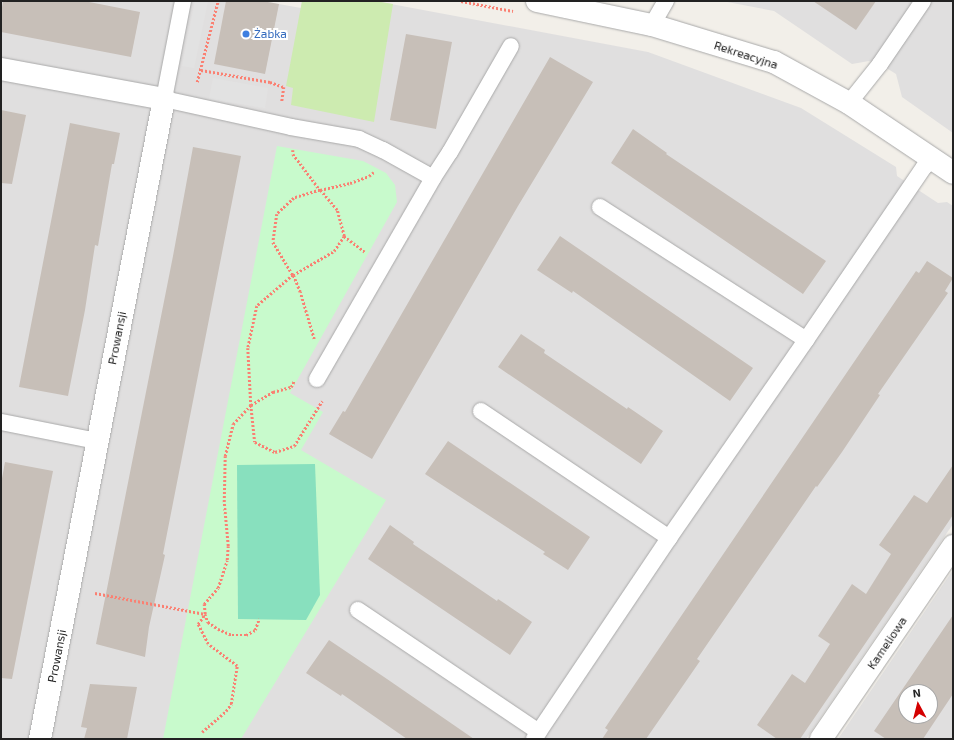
<!DOCTYPE html>
<html>
<head>
<meta charset="utf-8">
<style>
  body { margin:0 }
  #map { position:relative; width:954px; height:740px; overflow:hidden; background:#f2efe9; font-family:"Exo 2",sans-serif }
  div>[style] { position:absolute }
  .residential>* { inset:0; background:#e0dfdf }
  .grass>* { inset:0; background:#cdebb0 }
  .park>* { inset:0; background:#c8facc }
  .pitch>* { inset:0; background:#88e0be }
  .parking>* { inset:0; background:#e2e2e2 }
  .building>* { inset:0; background:#c7bfb8 }
  .path>* { height:2.5px; margin-top:-1.25px; transform-origin:0; background:repeating-linear-gradient(90deg,#fa8072 0 2px,transparent 0 4px) }
  .roads { filter:drop-shadow(0 0 1px #a9a9a9) drop-shadow(0 0 1px #a9a9a9) }
  .lane>* { height:16px; margin:-8px; padding:0 8px; transform-origin:8px; border-radius:8px; background:#fff }
  .street>* { height:22px; margin:-11px; padding:0 11px; transform-origin:11px; border-radius:11px; background:#fff }
  .dots>* { width:11px; height:11px; translate:-50% -50%; box-sizing:border-box; border:2px solid #fff; border-radius:50% }
  span { translate:-50% -50%; white-space:nowrap; text-align:center; line-height:1.15; -webkit-text-stroke:4px #fff; paint-order:stroke }
  .shop-label { font-size:12px; color:#366cbe }
  .left { translate:0 -50%; text-align:left }
  .street-label { font-size:12px; color:#222 }
  .frame { position:absolute; inset:0; border:2px solid #222; pointer-events:none }
  .north { position:absolute; left:898px; top:684px; width:40px; height:40px; box-sizing:border-box; background:#fff; border:1px solid #a7a7a7; border-radius:50%; rotate:353deg; font-size:11px; font-weight:700; line-height:16px; text-align:center; color:#222 }
  .north::after { content:''; display:block; margin:auto; width:14px; height:18px; background:#d40000; clip-path:polygon(50% 0,100% 100%,50% 72%,0 100%) }
</style>
</head>
<body>
<div id="map">
  <div class="residential">
    <div style="clip-path:polygon(1px 1px,262px 1px,301px 8px,302px 1px,375px 1px,648px 52px,801px 108px,896px 167px,897px 176px,938px 203px,947px 202px,953px 206px,953px 524px,806px 739px,1px 739px)"></div>
    <div style="clip-path:polygon(722px 1px,953px 1px,953px 133px,902px 97px,896px 74px,880px 64px,869px 61px,852px 64px,774px 11px)"></div>
    <div style="clip-path:polygon(evenodd,953px 570px,953px 739px,838px 739px,953px 570px,906px 692px,930px 692px,930px 716px,906px 716px,906px 692px)"></div>
  </div>
  <div class="grass">
    <div style="clip-path:polygon(302px 1px,375px 1px,393px 4px,374px 122px,291px 105px,293px 88px,286px 86px)"></div>
  </div>
  <div class="park">
    <div style="clip-path:polygon(277px 146px,363px 161px,386px 173px,395px 185px,397px 202px,290px 393px,323px 412px,301px 450px,386px 500px,241px 739px,163px 739px)"></div>
  </div>
  <div class="pitch">
    <div style="clip-path:polygon(315px 464px,320px 595px,306px 620px,238px 619px,237px 465px)"></div>
  </div>
  <div class="parking">
    <div style="clip-path:polygon(195px 1px,208px 1px,194px 68px,182px 66px)"></div>
    <div style="clip-path:polygon(213px 78px,268px 88px,265px 108px,209px 99px)"></div>
  </div>
  <div class="building">
    <div style="clip-path:polygon(3px 1px,84px 1px,140px 12px,131px 57px,1px 32px,1px 14px)"></div>
    <div style="clip-path:polygon(226px 1px,262px 1px,279px 4px,265px 74px,214px 64px)"></div>
    <div style="clip-path:polygon(813px 1px,876px 1px,856px 30px)"></div>
    <div style="clip-path:polygon(406px 34px,452px 42px,436px 129px,390px 120px)"></div>
    <div style="clip-path:polygon(550px 57px,593px 82px,518px 206px,372px 459px,329px 434px,343px 411px,345px 412px)"></div>
    <div style="clip-path:polygon(1px 110px,26px 115px,12px 184px,1px 183px)"></div>
    <div style="clip-path:polygon(70px 123px,120px 133px,114px 164px,112px 164px,98px 246px,95px 245px,85px 310px,68px 396px,19px 387px)"></div>
    <div style="clip-path:polygon(633px 129px,667px 153px,666px 154px,826px 261px,803px 294px,611px 163px)"></div>
    <div style="clip-path:polygon(193px 147px,241px 156px,163px 554px,165px 555px,149px 627px,145px 657px,96px 644px,173px 256px)"></div>
    <div style="clip-path:polygon(560px 236px,753px 368px,730px 401px,573px 291px,572px 293px,537px 270px)"></div>
    <div style="clip-path:polygon(927px 261px,953px 278px,945px 291px,948px 293px,878px 394px,880px 395px,842px 452px,817px 487px,816px 486px,697px 659px,700px 661px,646px 739px,602px 739px,608px 730px,605px 728px,809px 428px,916px 271px,919px 273px)"></div>
    <div style="clip-path:polygon(521px 334px,545px 350px,544px 353px,627px 409px,628px 407px,663px 431px,641px 464px,498px 367px)"></div>
    <div style="clip-path:polygon(448px 441px,590px 537px,568px 570px,543px 554px,545px 552px,425px 474px)"></div>
    <div style="clip-path:polygon(5px 462px,53px 471px,12px 679px,1px 678px,1px 484px)"></div>
    <div style="clip-path:polygon(953px 465px,953px 515px,800px 739px,777px 739px,757px 725px,792px 674px,805px 683px,830px 644px,818px 636px,852px 584px,866px 594px,891px 554px,879px 545px,914px 495px,927px 503px)"></div>
    <div style="clip-path:polygon(390px 525px,414px 542px,413px 544px,497px 601px,498px 599px,532px 622px,510px 655px,368px 559px)"></div>
    <div style="clip-path:polygon(evenodd,953px 615px,953px 694px,923px 739px,886px 739px,874px 731px,953px 615px,906px 692px,930px 692px,930px 716px,906px 716px,906px 692px)"></div>
    <div style="clip-path:polygon(329px 640px,387px 679px,474px 739px,407px 739px,342px 694px,341px 696px,306px 673px)"></div>
    <div style="clip-path:polygon(90px 684px,137px 687px,127px 739px,84px 739px,87px 728px,81px 727px)"></div>
  </div>
  <div class="path">
    <div style="left:461px;top:1px;width:53px;rotate:10.9deg"></div>
    <div style="left:201px;top:70px;width:70px;rotate:9.9deg"></div>
    <div style="left:270px;top:82px;width:15px;rotate:20deg"></div>
    <div style="left:284px;top:87px;width:15px;rotate:98deg"></div>
    <div style="left:197px;top:82px;width:84px;rotate:-75.5deg"></div>
    <div style="left:293px;top:150px;width:4px;rotate:90deg"></div>
    <div style="left:293px;top:154px;width:45px;rotate:53.1deg"></div>
    <div style="left:320px;top:190px;width:27px;rotate:163deg"></div>
    <div style="left:294px;top:198px;width:23px;rotate:137deg"></div>
    <div style="left:277px;top:214px;width:28px;rotate:98deg"></div>
    <div style="left:273px;top:242px;width:39px;rotate:59deg"></div>
    <div style="left:293px;top:275px;width:48px;rotate:139.3deg"></div>
    <div style="left:257px;top:306px;width:43px;rotate:102.1deg"></div>
    <div style="left:248px;top:348px;width:57px;rotate:87deg"></div>
    <div style="left:251px;top:405px;width:37px;rotate:84deg"></div>
    <div style="left:255px;top:442px;width:22px;rotate:27deg"></div>
    <div style="left:275px;top:452px;width:20px;rotate:-18deg"></div>
    <div style="left:294px;top:446px;width:53px;rotate:-58.1deg"></div>
    <div style="left:344px;top:236px;width:26px;rotate:37deg"></div>
    <div style="left:314px;top:339px;width:49px;rotate:-106.6deg"></div>
    <div style="left:300px;top:292px;width:18px;rotate:-112deg"></div>
    <div style="left:293px;top:275px;width:48px;rotate:-30.3deg"></div>
    <div style="left:334px;top:251px;width:18px;rotate:-56deg"></div>
    <div style="left:344px;top:236px;width:27px;rotate:-105deg"></div>
    <div style="left:337px;top:210px;width:26px;rotate:-130deg"></div>
    <div style="left:320px;top:190px;width:31px;rotate:-13deg"></div>
    <div style="left:350px;top:183px;width:20px;rotate:-20deg"></div>
    <div style="left:369px;top:176px;width:6px;rotate:-39deg"></div>
    <div style="left:95px;top:593px;width:112px;rotate:10.8deg"></div>
    <div style="left:205px;top:614px;width:9px;rotate:69deg"></div>
    <div style="left:208px;top:622px;width:12px;rotate:35deg"></div>
    <div style="left:218px;top:629px;width:15px;rotate:23deg"></div>
    <div style="left:232px;top:635px;width:14px"></div>
    <div style="left:246px;top:635px;width:10px;rotate:-29deg"></div>
    <div style="left:255px;top:630px;width:12px;rotate:-70deg"></div>
    <div style="left:202px;top:732px;width:32px;rotate:-41deg"></div>
    <div style="left:226px;top:711px;width:9px;rotate:-54deg"></div>
    <div style="left:231px;top:704px;width:38px;rotate:-81deg"></div>
    <div style="left:237px;top:666px;width:36px;rotate:-143deg"></div>
    <div style="left:208px;top:644px;width:22px;rotate:-117deg"></div>
    <div style="left:198px;top:624px;width:12px;rotate:-55deg"></div>
    <div style="left:205px;top:614px;width:10px;rotate:-96deg"></div>
    <div style="left:204px;top:604px;width:21px;rotate:-49deg"></div>
    <div style="left:218px;top:588px;width:29px;rotate:-72deg"></div>
    <div style="left:227px;top:560px;width:14px;rotate:-86deg"></div>
    <div style="left:228px;top:546px;width:44px;rotate:-95.2deg"></div>
    <div style="left:224px;top:502px;width:46px;rotate:-88.8deg"></div>
    <div style="left:225px;top:456px;width:33px;rotate:-76deg"></div>
    <div style="left:233px;top:424px;width:26px;rotate:-47deg"></div>
    <div style="left:251px;top:405px;width:26px;rotate:-31deg"></div>
    <div style="left:273px;top:392px;width:19px;rotate:-16deg"></div>
    <div style="left:291px;top:387px;width:7px;rotate:-63deg"></div>
  </div>
  <div class="roads">
    <div class="lane">
      <div style="left:183px;top:1px;width:100px;rotate:101deg"></div>
      <div style="left:164px;top:99px;width:130px;rotate:12.4deg"></div>
      <div style="left:291px;top:127px;width:69px;rotate:10deg"></div>
      <div style="left:359px;top:139px;width:26px;rotate:25deg"></div>
      <div style="left:383px;top:150px;width:57px;rotate:29.2deg"></div>
      <div style="left:433px;top:178px;width:31px;rotate:-57deg"></div>
      <div style="left:450px;top:152px;width:122px;rotate:-60.1deg"></div>
      <div style="left:652px;top:25px;width:28px;rotate:-60deg"></div>
      <div style="left:849px;top:103px;width:50px;rotate:-51.5deg"></div>
      <div style="left:880px;top:64px;width:76px;rotate:-55.7deg"></div>
      <div style="left:600px;top:207px;width:245px;rotate:32.8deg"></div>
      <div style="left:317px;top:379px;width:232px;rotate:-60deg"></div>
      <div style="left:481px;top:411px;width:227px;rotate:34deg"></div>
      <div style="left:1px;top:422px;width:98px;rotate:11.2deg"></div>
      <div style="left:358px;top:610px;width:218px;rotate:34deg"></div>
      <div style="left:534px;top:739px;width:242px;rotate:-56.1deg"></div>
      <div style="left:669px;top:538px;width:241px;rotate:-55.3deg"></div>
      <div style="left:806px;top:340px;width:209px;rotate:-55.7deg"></div>
      <div style="left:924px;top:167px;width:11px;rotate:-45deg"></div>
    </div>
    <div class="street">
      <div style="left:537px;top:1px;width:117px;rotate:11.8deg"></div>
      <div style="left:652px;top:25px;width:127px;rotate:16.9deg"></div>
      <div style="left:774px;top:62px;width:85px;rotate:28.7deg"></div>
      <div style="left:849px;top:103px;width:125px;rotate:33.9deg"></div>
      <div style="left:1px;top:69px;width:166px;rotate:10.4deg"></div>
      <div style="left:164px;top:99px;width:652px;rotate:100.97deg"></div>
      <div style="left:821px;top:739px;width:234px;rotate:-55.6deg"></div>
    </div>
  </div>
  <div class="dots">
    <div style="left:246px;top:34px;background:#3f7fe0"></div>
  </div>
  <div class="shop-label">
    <span class="left" style="left:254px;top:34px">Żabka</span>
  </div>
  <div class="street-label">
    <span style="left:746px;top:55px;rotate:18deg">Rekreacyjna</span>
    <span style="left:117px;top:338px;rotate:-79deg">Prowansji</span>
    <span style="left:887px;top:643px;rotate:-56deg">Kameliowa</span>
    <span style="left:57px;top:656px;rotate:-79deg">Prowansji</span>
  </div>
  <div class="frame"></div>
  <div class="north">N</div>
</div>
</body>
</html>
